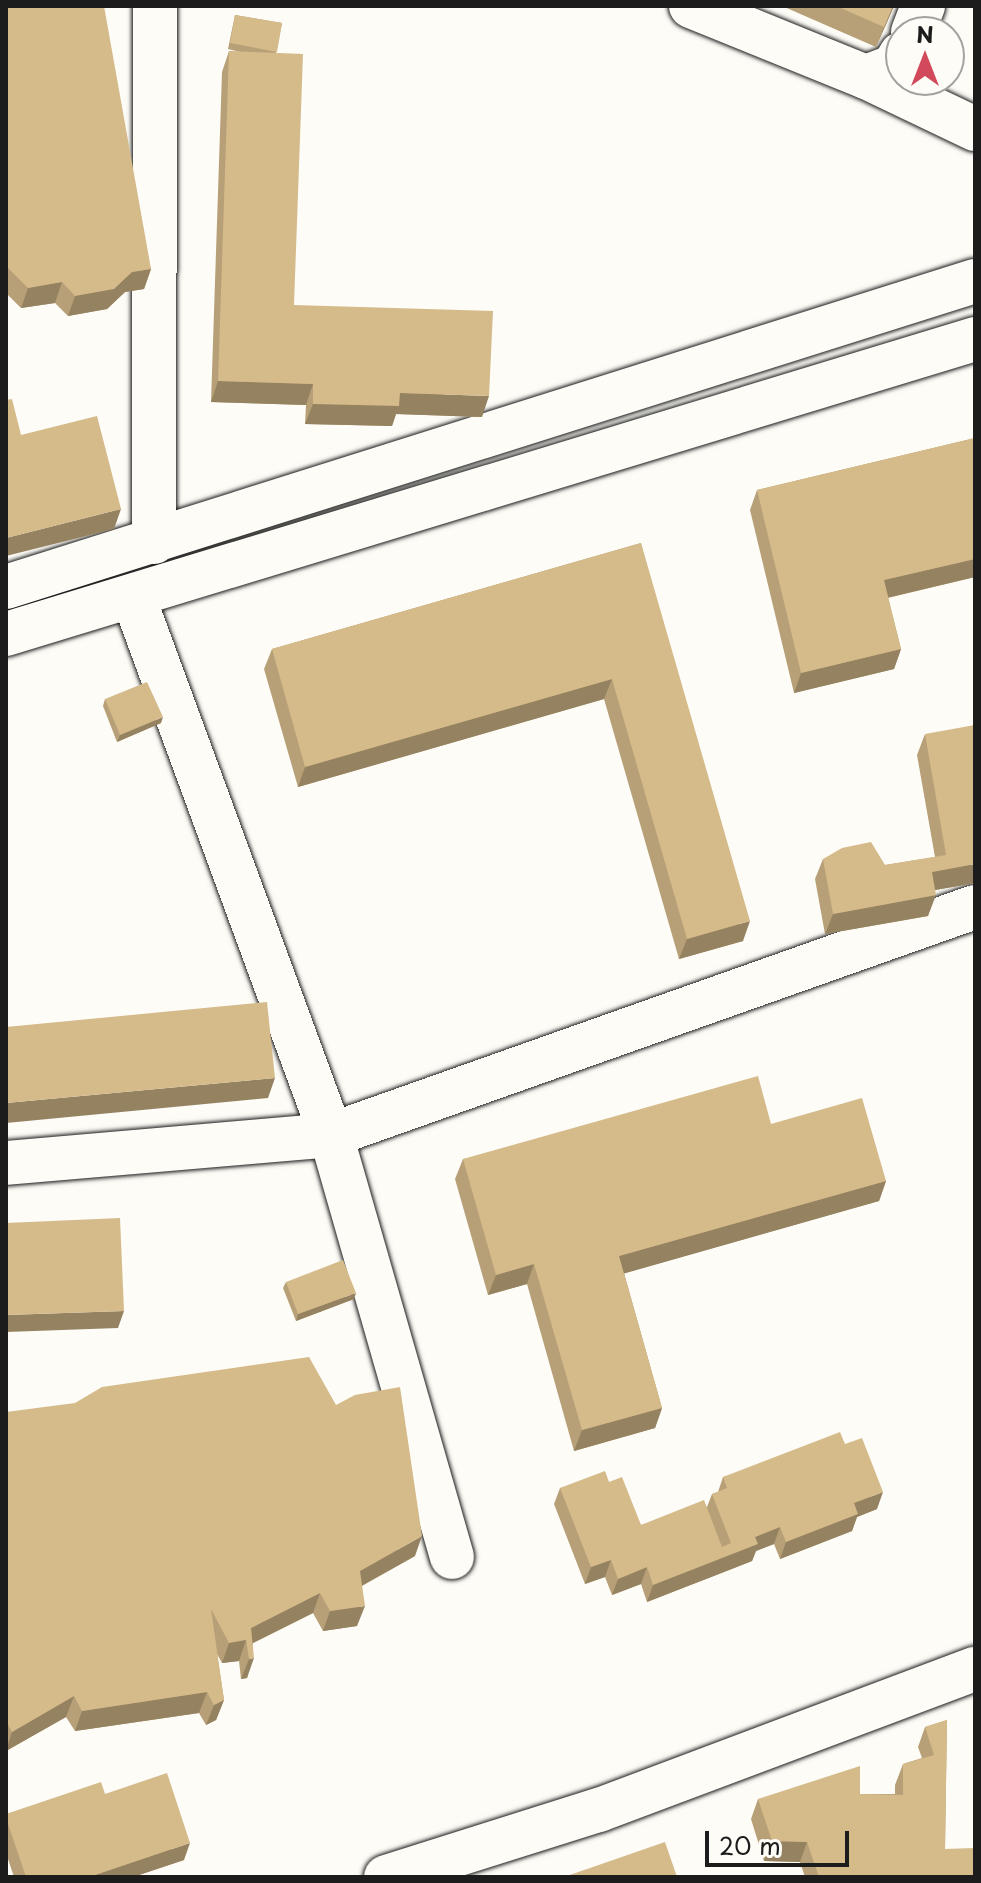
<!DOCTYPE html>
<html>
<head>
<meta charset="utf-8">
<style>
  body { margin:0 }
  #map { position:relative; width:981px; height:1883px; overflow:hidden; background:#fdfcf7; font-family:"Playpen Sans",sans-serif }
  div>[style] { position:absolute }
  .roads { filter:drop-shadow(0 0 2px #1c1c1c) drop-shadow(0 0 2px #1c1c1c) }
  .street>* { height:44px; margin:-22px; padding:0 22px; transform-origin:22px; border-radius:22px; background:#fdfcf7 }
  .secondary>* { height:44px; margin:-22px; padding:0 22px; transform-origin:22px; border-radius:22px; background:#fdfcf7 }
  .wall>* { inset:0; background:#b7a077 }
  .shaded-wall>* { inset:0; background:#958261 }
  .building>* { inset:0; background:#d5ba8a }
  span { translate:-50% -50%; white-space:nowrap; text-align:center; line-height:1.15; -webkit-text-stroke:7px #fdfcf7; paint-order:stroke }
  .frame { position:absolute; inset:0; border:8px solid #1c1c1c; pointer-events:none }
  .north { position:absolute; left:885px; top:16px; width:80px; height:80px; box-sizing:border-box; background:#fdfcf7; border:2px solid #a3a29f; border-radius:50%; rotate:0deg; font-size:22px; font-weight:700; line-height:32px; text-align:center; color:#1c1c1c }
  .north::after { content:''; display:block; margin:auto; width:28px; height:36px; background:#d1495b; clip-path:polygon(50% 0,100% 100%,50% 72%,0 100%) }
  .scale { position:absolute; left:705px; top:1831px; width:144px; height:36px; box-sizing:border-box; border:4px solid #1c1c1c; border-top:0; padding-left:10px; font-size:24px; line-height:28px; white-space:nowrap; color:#1c1c1c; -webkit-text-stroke:6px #fdfcf7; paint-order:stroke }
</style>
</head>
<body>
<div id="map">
  <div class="roads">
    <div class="street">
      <div style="left:691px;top:6px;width:189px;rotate:22.1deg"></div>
      <div style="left:866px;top:77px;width:30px;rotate:-21deg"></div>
      <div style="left:894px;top:66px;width:14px;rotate:-60deg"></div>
      <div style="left:913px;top:32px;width:28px;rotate:-69deg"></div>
      <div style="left:866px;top:77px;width:121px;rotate:25.5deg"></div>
      <div style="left:154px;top:542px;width:536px;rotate:-89.89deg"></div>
      <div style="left:133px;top:596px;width:574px;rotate:69.83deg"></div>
      <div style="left:331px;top:1135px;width:439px;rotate:74deg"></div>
      <div style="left:6px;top:1163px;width:326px;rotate:-4.9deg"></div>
      <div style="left:331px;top:1135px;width:683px;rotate:-19.5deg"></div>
      <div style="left:386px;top:1877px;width:223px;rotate:-17.5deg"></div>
      <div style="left:599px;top:1810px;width:402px;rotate:-20.6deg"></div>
    </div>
    <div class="secondary">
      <div style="left:6px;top:587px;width:1016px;rotate:-17.53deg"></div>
      <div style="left:6px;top:634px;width:1013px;rotate:-16.93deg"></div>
    </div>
  </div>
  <div class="wall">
    <div style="clip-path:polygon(6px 6px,151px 269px,144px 289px,125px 292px,107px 309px,68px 316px,55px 303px,21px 308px,6px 293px)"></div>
    <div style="clip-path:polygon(782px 6px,894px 6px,876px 47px)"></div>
    <div style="clip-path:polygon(235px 15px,282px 23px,276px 53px,294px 305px,482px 417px,396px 414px,392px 426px,305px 424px,306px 405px,211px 402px,222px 72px,229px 51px,240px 52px,228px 49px)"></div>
    <div style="clip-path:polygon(975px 438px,975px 577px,888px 598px,901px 649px,894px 669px,794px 693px,750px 510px,757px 490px)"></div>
    <div style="clip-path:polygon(641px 543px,743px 941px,679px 959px,604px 699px,298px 787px,264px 669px,272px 649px)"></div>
    <div style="clip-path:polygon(105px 699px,161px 723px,117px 742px,103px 706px)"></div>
    <div style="clip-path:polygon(925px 734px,975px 883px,935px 890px,928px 916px,825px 934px,815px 879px,823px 859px,885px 865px,935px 857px,917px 755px)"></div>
    <div style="clip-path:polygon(771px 1124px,886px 1181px,879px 1201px,624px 1273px,662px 1408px,655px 1428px,574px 1451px,527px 1284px,488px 1295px,455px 1179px,463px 1159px)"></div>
    <div style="clip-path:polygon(286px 1282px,354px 1299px,296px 1321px,283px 1288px)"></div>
    <div style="clip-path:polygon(6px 1412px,415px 1556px,362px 1586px,357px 1626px,323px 1631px,313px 1613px,253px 1643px,247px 1678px,241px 1679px,239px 1661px,222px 1663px,217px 1654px,224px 1700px,216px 1720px,206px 1725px,199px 1713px,75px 1731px,66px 1717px,6px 1751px)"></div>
    <div style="clip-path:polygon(845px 1444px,877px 1509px,857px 1517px,852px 1531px,780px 1559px,774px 1544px,756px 1551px,752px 1561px,647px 1602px,641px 1584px,612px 1595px,605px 1577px,585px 1584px,554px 1504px,560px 1488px,609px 1482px,641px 1525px,707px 1507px,712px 1494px,718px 1492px,723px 1477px)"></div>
    <div style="clip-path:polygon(947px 1720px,945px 1849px,975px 1877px,805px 1877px,800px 1862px,764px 1861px,751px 1819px,758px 1799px,860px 1794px,895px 1794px,895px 1785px,903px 1764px,922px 1758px,918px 1747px,925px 1727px)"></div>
    <div style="clip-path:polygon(105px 1794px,184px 1860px,133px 1877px,14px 1877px,6px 1853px,6px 1814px)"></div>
  </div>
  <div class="shaded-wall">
    <div style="clip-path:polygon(893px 6px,894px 6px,876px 47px,884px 27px)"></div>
    <div style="clip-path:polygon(151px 269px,144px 289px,125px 292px,107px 309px,68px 316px,75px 296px,132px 272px)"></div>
    <div style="clip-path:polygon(62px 282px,55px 303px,21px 308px,28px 288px)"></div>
    <div style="clip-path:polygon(218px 381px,313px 384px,306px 405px,211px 402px)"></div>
    <div style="clip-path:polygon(400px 393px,489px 396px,482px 417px,396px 414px,392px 426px,305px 424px,313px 404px)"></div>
    <div style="clip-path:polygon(121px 509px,114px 529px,6px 556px,6px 538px)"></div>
    <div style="clip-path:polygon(975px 559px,975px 577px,877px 600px,884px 580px)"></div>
    <div style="clip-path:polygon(901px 649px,894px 669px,794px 693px,801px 673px)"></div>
    <div style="clip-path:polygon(612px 679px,604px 699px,298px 787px,305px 767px)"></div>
    <div style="clip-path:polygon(163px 717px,161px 723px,117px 742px,120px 735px)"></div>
    <div style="clip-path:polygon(975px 864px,975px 883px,924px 892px,932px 872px)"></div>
    <div style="clip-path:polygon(936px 895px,928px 916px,825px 934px,833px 914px)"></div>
    <div style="clip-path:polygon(750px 921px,743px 941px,679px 959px,687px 939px)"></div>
    <div style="clip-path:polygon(275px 1078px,268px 1098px,6px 1123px,6px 1103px)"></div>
    <div style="clip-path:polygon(886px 1181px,879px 1201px,612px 1277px,619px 1256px)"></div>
    <div style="clip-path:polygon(534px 1264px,527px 1284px,488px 1295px,496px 1275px)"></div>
    <div style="clip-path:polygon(356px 1293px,354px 1299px,296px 1321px,298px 1314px)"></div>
    <div style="clip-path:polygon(124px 1311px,118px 1328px,6px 1332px,6px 1315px)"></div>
    <div style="clip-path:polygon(662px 1408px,655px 1428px,574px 1451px,582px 1430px)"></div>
    <div style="clip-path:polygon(883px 1492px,877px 1509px,857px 1517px,852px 1531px,780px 1559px,786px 1542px,854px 1503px)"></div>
    <div style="clip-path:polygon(780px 1527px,774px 1544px,756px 1551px,752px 1561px,647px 1602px,653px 1585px,755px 1537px)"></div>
    <div style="clip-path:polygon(422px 1536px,415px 1556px,352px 1591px,360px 1571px)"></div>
    <div style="clip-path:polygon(611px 1560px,605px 1577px,585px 1584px,591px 1567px)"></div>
    <div style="clip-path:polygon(647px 1567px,641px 1584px,612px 1595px,618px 1579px)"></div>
    <div style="clip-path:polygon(320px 1593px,313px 1613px,247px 1646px,246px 1640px,239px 1661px,222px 1663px,229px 1643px,251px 1628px)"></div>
    <div style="clip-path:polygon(365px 1606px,357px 1626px,323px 1631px,330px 1611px)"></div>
    <div style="clip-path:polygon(254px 1658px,247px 1678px,241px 1679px,249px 1659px)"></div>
    <div style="clip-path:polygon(207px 1692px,199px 1713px,75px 1731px,82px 1711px)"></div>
    <div style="clip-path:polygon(74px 1696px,66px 1717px,6px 1751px,12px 1732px)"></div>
    <div style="clip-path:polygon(224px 1700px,216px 1720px,206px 1725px,214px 1705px)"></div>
    <div style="clip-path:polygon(772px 1841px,807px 1842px,800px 1862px,764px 1861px)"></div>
    <div style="clip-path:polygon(190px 1843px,184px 1860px,133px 1877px,89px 1877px)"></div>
  </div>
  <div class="building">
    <div style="clip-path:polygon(6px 6px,104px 6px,151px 269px,132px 272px,114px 289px,75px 296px,62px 282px,28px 288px,6px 266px)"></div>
    <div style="clip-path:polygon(836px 6px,893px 6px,884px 27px)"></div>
    <div style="clip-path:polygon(235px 15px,282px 23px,277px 52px,230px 43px)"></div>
    <div style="clip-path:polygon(229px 51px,303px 54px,294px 305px,493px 311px,489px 396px,400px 393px,399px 406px,313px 404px,313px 384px,218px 381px)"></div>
    <div style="clip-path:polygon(12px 399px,21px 435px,97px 416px,121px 509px,6px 538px,6px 400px)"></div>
    <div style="clip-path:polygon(975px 438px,975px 559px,884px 580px,901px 649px,801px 673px,757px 490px)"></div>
    <div style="clip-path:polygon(641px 543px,750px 921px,687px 939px,612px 679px,305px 767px,272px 649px)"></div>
    <div style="clip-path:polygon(147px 682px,163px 717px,120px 735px,105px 699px)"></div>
    <div style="clip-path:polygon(975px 725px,975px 864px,932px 872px,936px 895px,833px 914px,823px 859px,842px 848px,871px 842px,885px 865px,946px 855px,925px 734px)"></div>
    <div style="clip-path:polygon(267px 1002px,275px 1078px,6px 1103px,6px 1027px)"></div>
    <div style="clip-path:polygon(758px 1076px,771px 1124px,862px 1098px,886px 1181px,619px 1256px,662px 1408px,582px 1430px,534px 1264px,496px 1275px,463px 1159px)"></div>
    <div style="clip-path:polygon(120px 1218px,124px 1311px,6px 1315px,6px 1223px)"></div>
    <div style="clip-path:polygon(343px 1260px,356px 1293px,298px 1314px,286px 1282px)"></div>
    <div style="clip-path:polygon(309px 1357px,336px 1405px,355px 1395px,400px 1387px,422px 1536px,360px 1571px,365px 1606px,330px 1611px,320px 1593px,251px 1628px,254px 1658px,249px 1659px,246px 1640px,229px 1643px,211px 1609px,224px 1700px,214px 1705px,207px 1692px,82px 1711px,74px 1696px,12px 1732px,6px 1721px,6px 1412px,75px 1403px,102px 1387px)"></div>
    <div style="clip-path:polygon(840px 1432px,845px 1444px,862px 1438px,883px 1492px,854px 1503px,858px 1514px,786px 1542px,780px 1527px,755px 1537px,758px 1544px,653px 1585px,647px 1567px,618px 1579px,611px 1560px,591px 1567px,560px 1488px,605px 1471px,609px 1482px,622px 1477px,641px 1525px,704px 1500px,722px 1547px,731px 1543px,712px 1494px,727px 1488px,723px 1477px)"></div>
    <div style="clip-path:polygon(947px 1720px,945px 1849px,975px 1848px,975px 1877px,819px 1877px,807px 1842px,772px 1841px,758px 1799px,860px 1766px,860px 1794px,903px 1795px,903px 1764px,934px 1755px,925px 1727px)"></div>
    <div style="clip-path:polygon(167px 1773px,190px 1843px,89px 1877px,26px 1877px,6px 1818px,6px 1814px,101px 1782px,105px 1794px)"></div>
    <div style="clip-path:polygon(665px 1842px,677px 1877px,564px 1877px)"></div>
  </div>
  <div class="frame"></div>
  <div class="north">N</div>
  <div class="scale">20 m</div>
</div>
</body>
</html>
